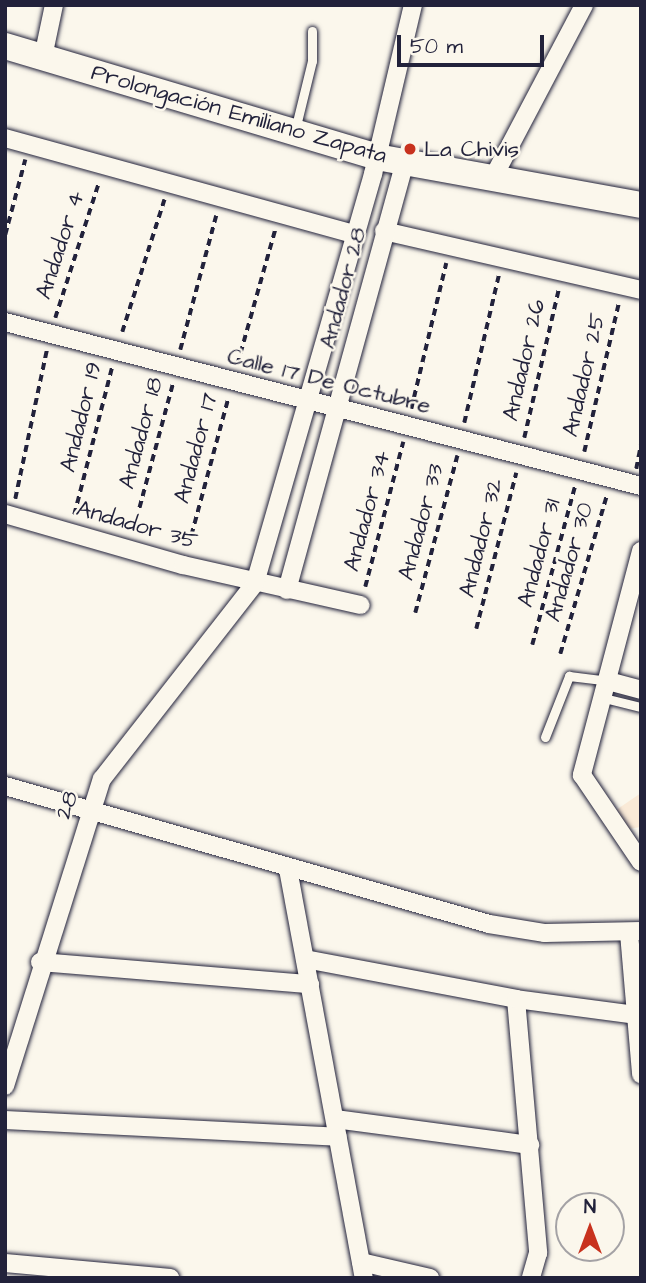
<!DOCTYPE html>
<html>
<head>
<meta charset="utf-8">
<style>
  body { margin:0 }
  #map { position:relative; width:646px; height:1283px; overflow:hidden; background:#fbf7ec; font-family:"Architects Daughter",sans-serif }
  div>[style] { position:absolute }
  .built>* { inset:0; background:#faead7 }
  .path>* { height:3.5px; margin-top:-1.75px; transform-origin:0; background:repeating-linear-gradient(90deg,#22223b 0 7px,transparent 0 12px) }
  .roads { filter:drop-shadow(0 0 2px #22223b) drop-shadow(0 0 2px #22223b) }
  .service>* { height:9px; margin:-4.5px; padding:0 4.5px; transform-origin:4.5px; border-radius:4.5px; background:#fbf7ec }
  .minor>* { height:18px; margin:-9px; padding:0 9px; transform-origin:9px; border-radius:9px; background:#fbf7ec }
  .secondary>* { height:26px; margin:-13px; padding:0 13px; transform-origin:13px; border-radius:13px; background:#fbf7ec }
  .dots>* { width:19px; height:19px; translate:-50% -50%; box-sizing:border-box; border:4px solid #fbf7ec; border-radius:50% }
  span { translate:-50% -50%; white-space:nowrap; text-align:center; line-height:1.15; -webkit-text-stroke:5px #fbf7ec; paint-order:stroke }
  .street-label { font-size:23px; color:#22223b }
  .poi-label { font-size:23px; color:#22223b }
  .left { translate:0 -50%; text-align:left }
  .frame { position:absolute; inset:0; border:7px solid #22223b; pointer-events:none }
  .north { position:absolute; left:555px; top:1192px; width:70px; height:70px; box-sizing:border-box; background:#fbf7ec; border:2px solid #a4a2a5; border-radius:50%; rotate:0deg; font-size:19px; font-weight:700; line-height:28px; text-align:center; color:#22223b }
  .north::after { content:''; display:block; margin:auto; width:24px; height:32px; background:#c8321e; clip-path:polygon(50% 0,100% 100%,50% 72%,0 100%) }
  .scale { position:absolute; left:397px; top:35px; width:147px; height:32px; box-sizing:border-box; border:4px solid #22223b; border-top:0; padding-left:9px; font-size:21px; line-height:24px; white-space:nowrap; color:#22223b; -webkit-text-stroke:5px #fbf7ec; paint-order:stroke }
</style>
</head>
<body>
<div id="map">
  <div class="built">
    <div style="clip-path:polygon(641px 793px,641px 827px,627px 829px,616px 810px)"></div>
  </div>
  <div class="path">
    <div style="left:5px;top:235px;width:78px;rotate:-75.1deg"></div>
    <div style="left:55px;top:318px;width:143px;rotate:-72.1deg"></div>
    <div style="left:122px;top:332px;width:139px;rotate:-72.3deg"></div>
    <div style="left:180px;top:350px;width:139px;rotate:-75deg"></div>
    <div style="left:237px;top:365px;width:140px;rotate:-74.3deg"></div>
    <div style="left:411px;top:409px;width:150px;rotate:-76.5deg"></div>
    <div style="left:464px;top:423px;width:153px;rotate:-76.8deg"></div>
    <div style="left:524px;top:438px;width:154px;rotate:-76.9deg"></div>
    <div style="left:584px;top:452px;width:154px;rotate:-76.9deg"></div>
    <div style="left:636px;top:469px;width:26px;rotate:-79deg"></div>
    <div style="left:15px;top:499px;width:153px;rotate:-78deg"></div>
    <div style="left:74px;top:515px;width:153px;rotate:-75.6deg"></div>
    <div style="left:133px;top:531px;width:153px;rotate:-74.9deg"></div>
    <div style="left:188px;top:547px;width:153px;rotate:-74.9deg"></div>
    <div style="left:365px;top:587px;width:150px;rotate:-75.3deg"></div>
    <div style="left:415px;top:613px;width:163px;rotate:-75deg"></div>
    <div style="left:476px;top:629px;width:161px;rotate:-75.6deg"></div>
    <div style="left:532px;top:645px;width:165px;rotate:-74.9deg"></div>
    <div style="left:560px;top:654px;width:167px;rotate:-73.6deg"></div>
  </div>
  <div class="roads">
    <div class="service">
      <div style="left:295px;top:130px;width:71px;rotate:-76.2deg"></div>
      <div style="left:312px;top:61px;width:30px;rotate:-90deg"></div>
      <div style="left:604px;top:698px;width:38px;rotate:14deg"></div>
      <div style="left:545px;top:737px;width:66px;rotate:-68.5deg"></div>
      <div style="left:569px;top:676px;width:38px;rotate:7deg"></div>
    </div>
    <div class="minor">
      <div style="left:43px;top:57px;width:53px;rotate:-78.1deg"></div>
      <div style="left:5px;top:138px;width:361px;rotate:15.4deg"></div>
      <div style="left:495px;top:174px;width:191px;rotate:-62.2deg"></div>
      <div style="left:384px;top:231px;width:264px;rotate:12.9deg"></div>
      <div style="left:5px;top:322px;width:657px;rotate:14.46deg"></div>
      <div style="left:5px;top:514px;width:185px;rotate:16deg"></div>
      <div style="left:183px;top:565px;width:182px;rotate:12.7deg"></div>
      <div style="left:641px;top:551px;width:232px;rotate:104.8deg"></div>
      <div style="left:582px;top:775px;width:105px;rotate:55.9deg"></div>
      <div style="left:287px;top:590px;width:444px;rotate:-74.6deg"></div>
      <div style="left:608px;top:681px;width:34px;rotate:15deg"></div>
      <div style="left:5px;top:786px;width:503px;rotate:15.91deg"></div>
      <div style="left:489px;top:924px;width:57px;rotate:9.1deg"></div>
      <div style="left:545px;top:933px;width:96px;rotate:-1.2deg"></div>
      <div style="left:288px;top:869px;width:416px;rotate:79.5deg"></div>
      <div style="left:629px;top:933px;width:142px;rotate:85.1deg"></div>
      <div style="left:305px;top:959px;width:215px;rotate:10.7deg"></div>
      <div style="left:516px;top:999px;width:255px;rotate:85deg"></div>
      <div style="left:538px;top:1253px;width:26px;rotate:106deg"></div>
      <div style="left:40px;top:962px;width:271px;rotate:4.7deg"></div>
      <div style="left:516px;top:999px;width:121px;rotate:7.6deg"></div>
      <div style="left:5px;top:1086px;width:322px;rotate:-72.5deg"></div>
      <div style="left:102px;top:779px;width:249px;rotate:-52deg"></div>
      <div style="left:255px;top:583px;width:426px;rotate:-73.9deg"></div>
      <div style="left:373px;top:174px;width:174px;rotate:-76.7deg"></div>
      <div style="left:335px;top:1119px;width:197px;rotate:7.6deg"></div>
      <div style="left:5px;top:1120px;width:333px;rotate:2.9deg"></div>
      <div style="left:361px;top:1262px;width:71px;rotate:13.1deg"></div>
      <div style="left:5px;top:1263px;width:166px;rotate:5.2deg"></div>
    </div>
    <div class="secondary">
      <div style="left:5px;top:46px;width:388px;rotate:16.6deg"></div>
      <div style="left:377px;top:157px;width:268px;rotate:10.3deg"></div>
    </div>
  </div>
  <div class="dots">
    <div style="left:410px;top:149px;background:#c8321e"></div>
  </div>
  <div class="street-label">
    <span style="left:239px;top:114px;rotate:16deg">Prolongación Emiliano Zapata</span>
    <span style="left:60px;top:245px;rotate:-72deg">Andador 4</span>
    <span style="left:343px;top:288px;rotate:-75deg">Andador 28</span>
    <span style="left:524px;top:360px;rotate:-77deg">Andador 26</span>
    <span style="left:584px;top:375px;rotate:-77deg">Andador 25</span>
    <span style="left:329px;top:381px;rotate:14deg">Calle 17 De Octubre</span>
    <span style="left:81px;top:417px;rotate:-76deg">Andador 19</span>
    <span style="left:141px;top:433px;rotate:-75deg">Andador 18</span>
    <span style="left:196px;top:448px;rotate:-75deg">Andador 17</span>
    <span style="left:367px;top:511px;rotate:-75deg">Andador 34</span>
    <span style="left:421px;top:522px;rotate:-75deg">Andador 33</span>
    <span style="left:137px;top:525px;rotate:16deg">Andador 35</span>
    <span style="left:481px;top:538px;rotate:-76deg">Andador 32</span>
    <span style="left:539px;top:553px;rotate:-75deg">Andador 31</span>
    <span style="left:569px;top:562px;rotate:-74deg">Andador 30</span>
    <span style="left:67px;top:805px;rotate:-70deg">28</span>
  </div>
  <div class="poi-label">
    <span class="left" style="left:424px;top:149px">La Chivis</span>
  </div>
  <div class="frame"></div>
  <div class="north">N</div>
  <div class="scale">50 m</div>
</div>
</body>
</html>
